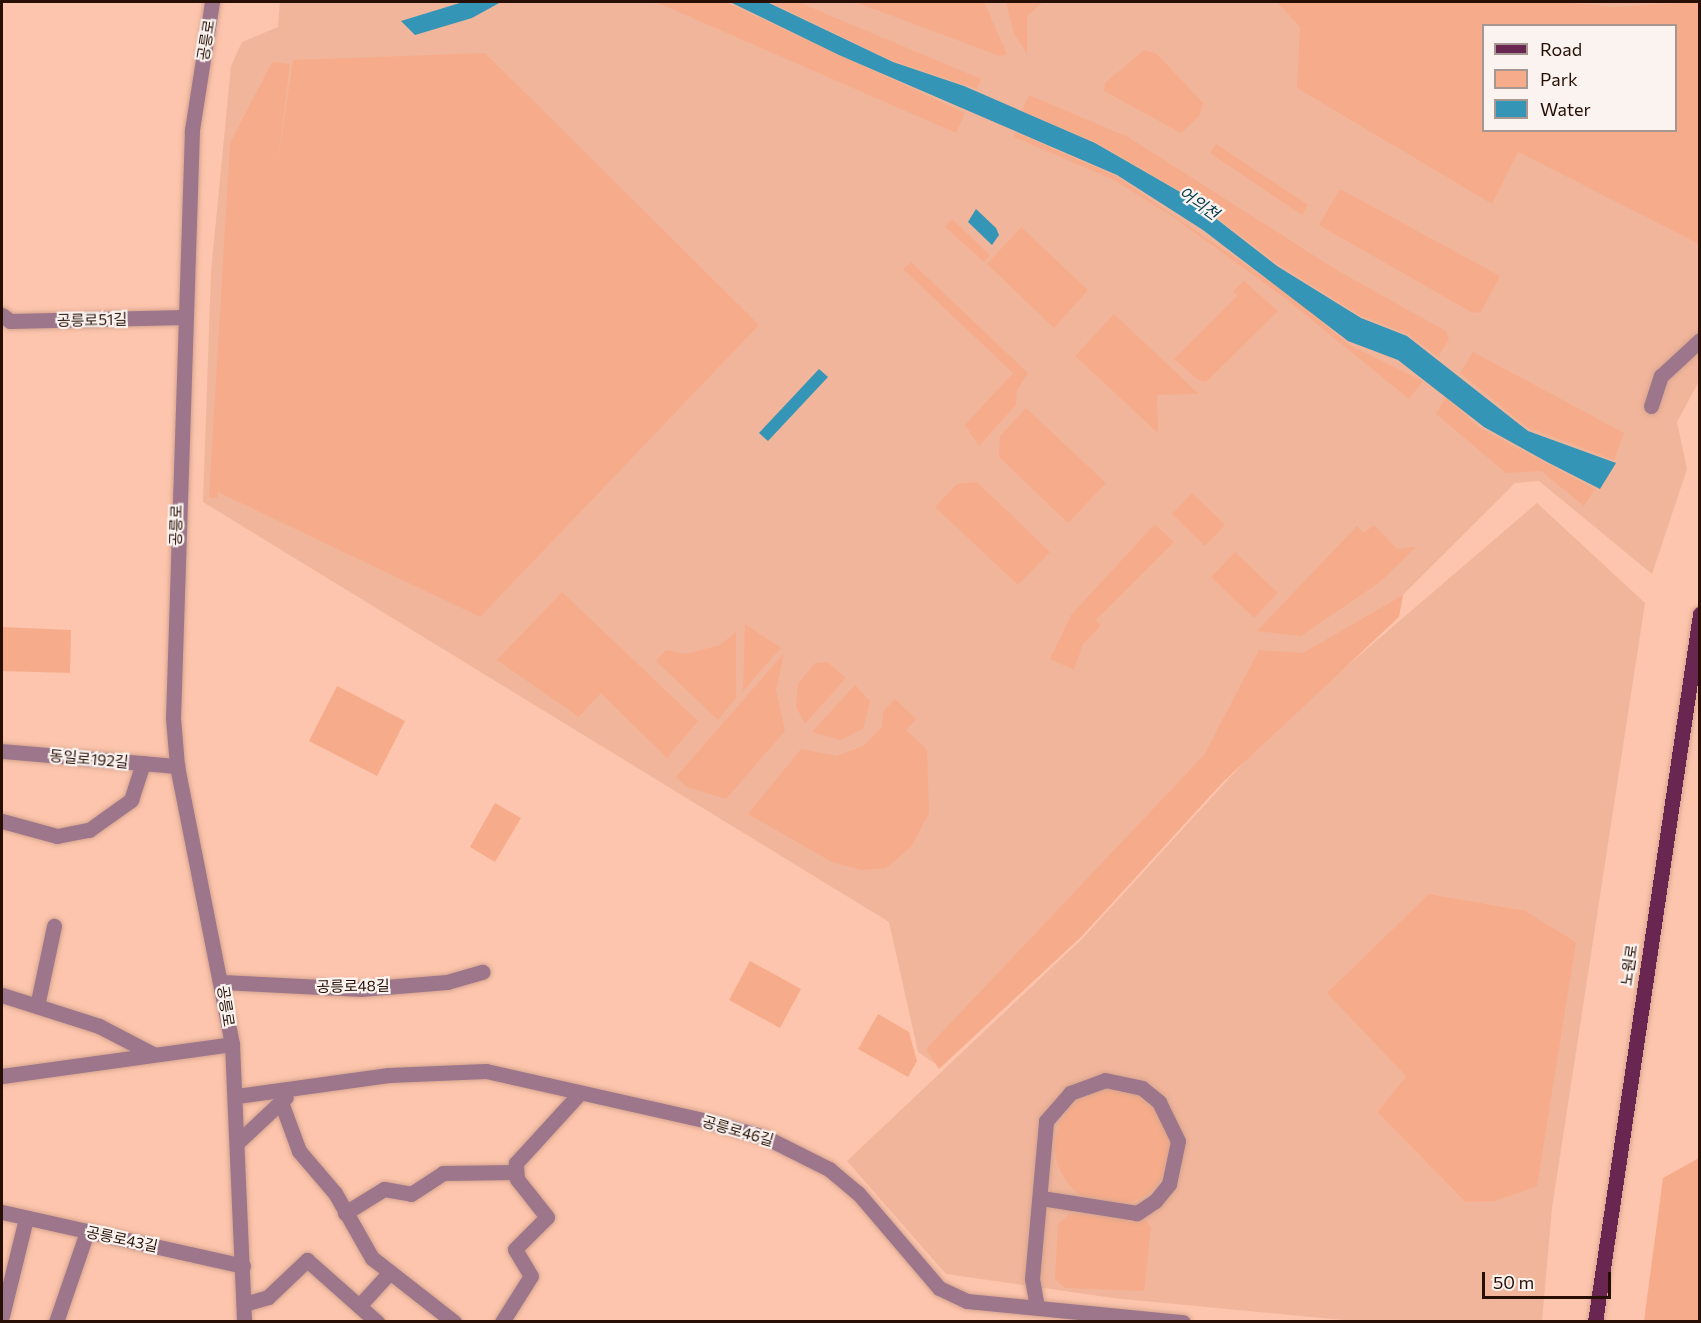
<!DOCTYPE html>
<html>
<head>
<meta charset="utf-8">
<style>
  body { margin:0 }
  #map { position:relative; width:1701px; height:1323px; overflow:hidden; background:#fdc5ad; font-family:Commissioner,"Noto Sans KR",sans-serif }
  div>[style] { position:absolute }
  .built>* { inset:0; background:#f1b59b }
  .green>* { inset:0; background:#f6ac8a }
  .round { border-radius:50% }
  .water>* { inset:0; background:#3495b7 }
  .roads { filter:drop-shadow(0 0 2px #d6a48f) drop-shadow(0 0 2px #d6a48f) }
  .minor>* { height:15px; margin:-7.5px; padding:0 7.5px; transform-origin:7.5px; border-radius:7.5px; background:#9d768b }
  .major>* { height:15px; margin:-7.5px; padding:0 7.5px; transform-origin:7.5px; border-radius:7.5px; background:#692650 }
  span { translate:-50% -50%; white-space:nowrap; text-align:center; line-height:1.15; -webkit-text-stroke:4.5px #faf3ef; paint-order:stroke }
  .street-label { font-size:15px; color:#270f05 }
  .water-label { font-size:16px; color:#00394b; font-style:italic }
  .frame { position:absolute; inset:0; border:3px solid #270f05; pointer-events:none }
  .legend { position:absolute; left:1482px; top:24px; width:195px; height:108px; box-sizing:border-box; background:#faf3ef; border:2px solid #a69891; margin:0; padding:8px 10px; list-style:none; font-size:18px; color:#270f05 }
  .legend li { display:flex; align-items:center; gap:12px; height:30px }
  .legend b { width:30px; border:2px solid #a69891 }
  .scale { position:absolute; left:1482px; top:1272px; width:129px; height:27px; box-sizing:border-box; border:3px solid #270f05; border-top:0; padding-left:8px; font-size:18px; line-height:21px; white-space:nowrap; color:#270f05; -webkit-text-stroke:4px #faf3ef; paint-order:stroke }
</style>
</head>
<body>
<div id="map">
  <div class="built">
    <div style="clip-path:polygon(evenodd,280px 2px,1699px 2px,1699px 381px,1677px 422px,1687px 469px,1652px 574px,1539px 481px,1515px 483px,934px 1063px,918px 1052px,889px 922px,203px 502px,211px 272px,231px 66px,242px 42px,278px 27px,280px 2px,1484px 26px,1676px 26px,1676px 130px,1484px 130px,1484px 26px)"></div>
    <div style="clip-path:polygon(evenodd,1537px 503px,1645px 603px,1552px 1208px,1542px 1321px,1354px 1321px,1113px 1298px,946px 1274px,847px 1161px,1082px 939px,1278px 725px,1537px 503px,1429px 894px,1523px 910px,1465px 1202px,1377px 1112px,1406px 1076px,1429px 894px)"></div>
  </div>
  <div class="green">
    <div style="clip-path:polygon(656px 2px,725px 2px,965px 113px,956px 133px)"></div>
    <div style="clip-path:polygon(770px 2px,798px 2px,981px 79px,977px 89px,893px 61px)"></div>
    <div style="clip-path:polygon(855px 2px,984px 2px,1007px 54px,1000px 56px)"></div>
    <div style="clip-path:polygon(1006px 2px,1043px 2px,1027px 16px,1027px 54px,1014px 34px)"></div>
    <div style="clip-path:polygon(evenodd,1277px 2px,1561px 2px,1615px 7px,1699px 2px,1699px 244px,1518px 152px,1492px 204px,1297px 88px,1300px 27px,1277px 2px,1484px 26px,1676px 26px,1676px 130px,1484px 130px,1484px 26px)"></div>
    <div style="clip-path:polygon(1144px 50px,1157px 54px,1203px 103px,1200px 115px,1181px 133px,1104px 91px,1105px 83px)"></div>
    <div style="clip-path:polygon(485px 53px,759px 325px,480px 617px,218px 492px,217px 498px,209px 498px,230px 143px,272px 62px,290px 64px,277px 168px,293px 60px)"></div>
    <div style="clip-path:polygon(1029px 95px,1128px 137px,1340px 272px,1446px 331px,1449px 339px,1438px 357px,1408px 334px,1361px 316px,1278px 264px,1187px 195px,1095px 142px,1022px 111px)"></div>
    <div style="clip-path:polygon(1015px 132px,1116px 176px,1290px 295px,1348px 344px,1423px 381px,1409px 399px,1286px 299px,1172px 216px,1114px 180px,1014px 137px)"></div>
    <div style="clip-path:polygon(1216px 144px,1308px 205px,1302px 215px,1210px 153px)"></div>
    <div style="clip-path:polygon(1340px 189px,1500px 276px,1481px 312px,1473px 313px,1319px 225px)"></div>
    <div style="clip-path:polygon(952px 219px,990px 255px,984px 262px,945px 227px)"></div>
    <div style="clip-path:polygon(1021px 227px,1088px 290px,1054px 328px,987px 264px)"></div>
    <div style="clip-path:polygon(911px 262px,1028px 373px,1017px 390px,1016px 405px,979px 446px,965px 425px,1013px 373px,903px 269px)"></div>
    <div style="clip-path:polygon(1244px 281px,1278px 311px,1206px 382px,1197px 379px,1174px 359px,1237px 296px,1233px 291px)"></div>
    <div style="clip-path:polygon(1114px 314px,1199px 394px,1157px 395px,1158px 433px,1075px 356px)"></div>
    <div style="clip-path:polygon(1473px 352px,1624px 433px,1614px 460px,1527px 427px,1460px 373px)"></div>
    <div style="clip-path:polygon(1446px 397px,1480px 428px,1595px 489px,1584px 506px,1541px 471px,1506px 473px,1436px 414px)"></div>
    <div style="clip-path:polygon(1026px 408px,1106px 483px,1068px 523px,999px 457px,1000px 436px)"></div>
    <div style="clip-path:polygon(977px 482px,1050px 552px,1018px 585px,935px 507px,957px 484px)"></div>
    <div style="clip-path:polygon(1192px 493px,1225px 525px,1205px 546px,1172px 514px)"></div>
    <div style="clip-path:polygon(1155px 524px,1174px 542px,1096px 620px,1101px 626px,1083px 644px,1074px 670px,1050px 659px,1071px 615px)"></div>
    <div style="clip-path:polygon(1374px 525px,1397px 549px,1416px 547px,1380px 582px,1301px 636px,1257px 631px,1357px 526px,1364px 533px)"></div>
    <div style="clip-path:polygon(1235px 552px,1278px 593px,1254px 618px,1211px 577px)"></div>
    <div style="clip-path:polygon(562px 592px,698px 721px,667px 758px,601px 693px,579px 717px,497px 660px)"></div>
    <div style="clip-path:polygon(1403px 595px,1399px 617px,1223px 782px,1082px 936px,939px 1069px,926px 1049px,1204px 755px,1259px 650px,1303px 653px)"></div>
    <div style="clip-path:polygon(745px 624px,781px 648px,743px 691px)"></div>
    <div style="clip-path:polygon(2px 627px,71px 630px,70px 673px,2px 671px)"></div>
    <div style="clip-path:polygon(736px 632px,736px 698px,718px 720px,656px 661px,666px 650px,686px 654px,720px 645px)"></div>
    <div style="clip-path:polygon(784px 653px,776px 690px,785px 731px,726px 799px,687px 787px,676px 777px)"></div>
    <div style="clip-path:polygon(827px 662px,846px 678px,805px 724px,796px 707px,798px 684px,815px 663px)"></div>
    <div style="clip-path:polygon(855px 685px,870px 701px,863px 729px,840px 740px,812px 732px)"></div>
    <div style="clip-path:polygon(337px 686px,405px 721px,377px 776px,309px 741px)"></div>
    <div style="clip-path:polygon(895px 699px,916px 719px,906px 730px,927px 750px,929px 813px,911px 847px,886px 868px,861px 870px,832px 862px,748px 814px,801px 749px,837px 756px,863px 746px,882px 727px,883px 711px)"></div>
    <div style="clip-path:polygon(495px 803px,521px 818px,495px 862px,470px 847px)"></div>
    <div style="clip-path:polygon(1429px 894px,1523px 910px,1576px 942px,1537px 1186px,1495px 1201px,1465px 1202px,1377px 1112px,1406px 1076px,1327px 993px)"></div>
    <div style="clip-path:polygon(750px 961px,801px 989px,780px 1028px,729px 1000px)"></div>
    <div style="clip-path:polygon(878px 1014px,909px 1032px,917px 1061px,908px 1077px,858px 1049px)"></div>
    <div class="round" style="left:1055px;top:1089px;width:116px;height:116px"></div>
    <div style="clip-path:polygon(1699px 1158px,1699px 1321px,1644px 1321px,1663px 1178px)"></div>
    <div style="clip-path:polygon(1071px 1213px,1146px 1221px,1151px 1227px,1144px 1291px,1065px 1288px,1055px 1279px,1058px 1224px)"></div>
  </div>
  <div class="water">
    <div style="clip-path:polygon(463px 2px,501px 2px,472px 18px,415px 35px,401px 21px)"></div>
    <div style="clip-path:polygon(730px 2px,767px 2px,893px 62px,964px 86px,1095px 143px,1187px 196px,1277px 266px,1361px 318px,1407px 336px,1528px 431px,1616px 463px,1600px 489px,1547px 462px,1484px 427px,1398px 360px,1348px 341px,1203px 230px,1117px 175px,839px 55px)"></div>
    <div style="clip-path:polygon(976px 209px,996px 228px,999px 235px,992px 245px,968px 222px)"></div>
    <div style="clip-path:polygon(819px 369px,828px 377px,768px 441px,759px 433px)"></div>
  </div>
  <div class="roads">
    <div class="minor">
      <div style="left:212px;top:2px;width:130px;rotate:98.9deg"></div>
      <div style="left:192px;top:130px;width:588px;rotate:91.85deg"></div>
      <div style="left:173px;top:718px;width:48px;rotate:85.2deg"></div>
      <div style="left:177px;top:766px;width:283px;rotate:78.8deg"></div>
      <div style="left:232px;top:1044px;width:278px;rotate:87.5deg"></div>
      <div style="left:2px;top:315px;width:10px;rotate:37deg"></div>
      <div style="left:10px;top:321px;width:175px;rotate:-1.3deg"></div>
      <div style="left:1651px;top:406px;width:32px;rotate:-72deg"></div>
      <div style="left:1661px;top:376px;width:53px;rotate:-42.7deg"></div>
      <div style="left:2px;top:751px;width:176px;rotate:4.9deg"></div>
      <div style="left:2px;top:821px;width:57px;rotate:15.3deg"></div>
      <div style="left:57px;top:836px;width:33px;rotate:-11deg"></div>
      <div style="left:89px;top:830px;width:52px;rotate:-35.5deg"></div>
      <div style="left:131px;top:800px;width:39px;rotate:-72deg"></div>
      <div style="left:222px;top:982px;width:139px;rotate:2.9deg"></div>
      <div style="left:361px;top:989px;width:86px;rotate:-4.7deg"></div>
      <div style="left:447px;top:982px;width:37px;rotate:-16deg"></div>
      <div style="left:2px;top:995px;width:102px;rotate:17.7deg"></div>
      <div style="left:99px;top:1026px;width:61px;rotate:27.4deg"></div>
      <div style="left:37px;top:1006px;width:82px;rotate:-78deg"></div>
      <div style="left:2px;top:1076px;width:232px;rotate:-7.9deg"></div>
      <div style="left:237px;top:1096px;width:153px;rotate:-7.9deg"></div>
      <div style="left:389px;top:1075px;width:97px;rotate:-2.4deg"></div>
      <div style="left:486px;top:1071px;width:232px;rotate:12.7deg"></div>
      <div style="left:712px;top:1122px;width:55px;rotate:15.8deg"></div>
      <div style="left:765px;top:1137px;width:72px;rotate:26.6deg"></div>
      <div style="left:829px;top:1169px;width:38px;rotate:40deg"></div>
      <div style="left:858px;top:1193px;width:125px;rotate:49.5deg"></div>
      <div style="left:939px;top:1288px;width:31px;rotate:25deg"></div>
      <div style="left:967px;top:1301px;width:217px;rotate:5.6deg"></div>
      <div style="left:281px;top:1102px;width:52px;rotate:69.8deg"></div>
      <div style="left:299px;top:1151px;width:55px;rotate:49.4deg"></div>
      <div style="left:335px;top:1193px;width:75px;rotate:60.4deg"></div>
      <div style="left:372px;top:1258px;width:104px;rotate:38deg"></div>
      <div style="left:239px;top:1141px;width:64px;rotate:-43.1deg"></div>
      <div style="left:2px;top:1212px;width:247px;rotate:12.6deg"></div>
      <div style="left:345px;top:1213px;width:46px;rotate:-31.6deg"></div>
      <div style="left:384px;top:1189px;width:27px;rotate:10deg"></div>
      <div style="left:411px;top:1194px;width:38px;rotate:-33deg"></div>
      <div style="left:443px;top:1173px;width:72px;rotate:-0.8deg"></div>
      <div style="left:244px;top:1304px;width:25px;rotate:-16deg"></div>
      <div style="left:268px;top:1297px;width:54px;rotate:-43.5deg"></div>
      <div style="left:307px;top:1260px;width:94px;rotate:41.5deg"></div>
      <div style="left:359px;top:1306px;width:45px;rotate:-47.7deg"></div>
      <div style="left:1037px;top:1307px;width:28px;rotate:-100deg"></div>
      <div style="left:1032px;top:1279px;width:159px;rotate:-84.9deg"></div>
      <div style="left:1046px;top:1121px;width:37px;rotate:-49deg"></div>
      <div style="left:1070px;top:1093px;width:37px;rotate:-20deg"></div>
      <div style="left:1105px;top:1080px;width:38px;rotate:12deg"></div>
      <div style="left:1142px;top:1088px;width:22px;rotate:39deg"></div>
      <div style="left:1159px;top:1102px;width:43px;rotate:64deg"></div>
      <div style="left:1178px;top:1141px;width:44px;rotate:101.8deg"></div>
      <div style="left:1169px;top:1184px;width:22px;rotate:129deg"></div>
      <div style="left:1155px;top:1201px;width:22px;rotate:146deg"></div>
      <div style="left:1137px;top:1213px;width:97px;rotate:-171.1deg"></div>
      <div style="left:2px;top:1316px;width:101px;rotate:-76.2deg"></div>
      <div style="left:56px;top:1322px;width:95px;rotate:-71deg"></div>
      <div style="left:502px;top:1322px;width:54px;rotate:-57.8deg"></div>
      <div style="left:531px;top:1276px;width:31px;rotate:-121deg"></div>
      <div style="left:515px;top:1249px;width:45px;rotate:-45deg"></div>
      <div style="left:547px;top:1217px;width:48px;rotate:-128.3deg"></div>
      <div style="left:517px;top:1179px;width:16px;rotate:-94deg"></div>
      <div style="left:516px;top:1163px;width:93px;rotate:-47.6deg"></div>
    </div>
    <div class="major">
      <div style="left:1595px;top:1322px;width:716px;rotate:-81.56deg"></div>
    </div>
  </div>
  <div class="street-label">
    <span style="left:206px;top:40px;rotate:-81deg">공릉로</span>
    <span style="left:92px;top:320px;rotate:-1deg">공릉로51길</span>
    <span style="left:176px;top:525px;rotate:-89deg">공릉로</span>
    <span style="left:89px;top:759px;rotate:5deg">동일로192길</span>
    <span style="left:1629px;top:965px;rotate:-82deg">노원로</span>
    <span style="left:353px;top:986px;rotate:-1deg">공릉로48길</span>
    <span style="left:226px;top:1006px;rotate:81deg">공릉로</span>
    <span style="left:738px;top:1131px;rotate:16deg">공릉로46길</span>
    <span style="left:122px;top:1239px;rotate:12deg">공릉로43길</span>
  </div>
  <div class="water-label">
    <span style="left:1199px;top:203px;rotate:35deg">어의천</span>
  </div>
  <div class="frame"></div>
  <ul class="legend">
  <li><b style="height:8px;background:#692650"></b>Road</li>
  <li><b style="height:16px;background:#f6ac8a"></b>Park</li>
  <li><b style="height:16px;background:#3495b7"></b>Water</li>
  </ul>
  <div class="scale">50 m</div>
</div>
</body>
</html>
